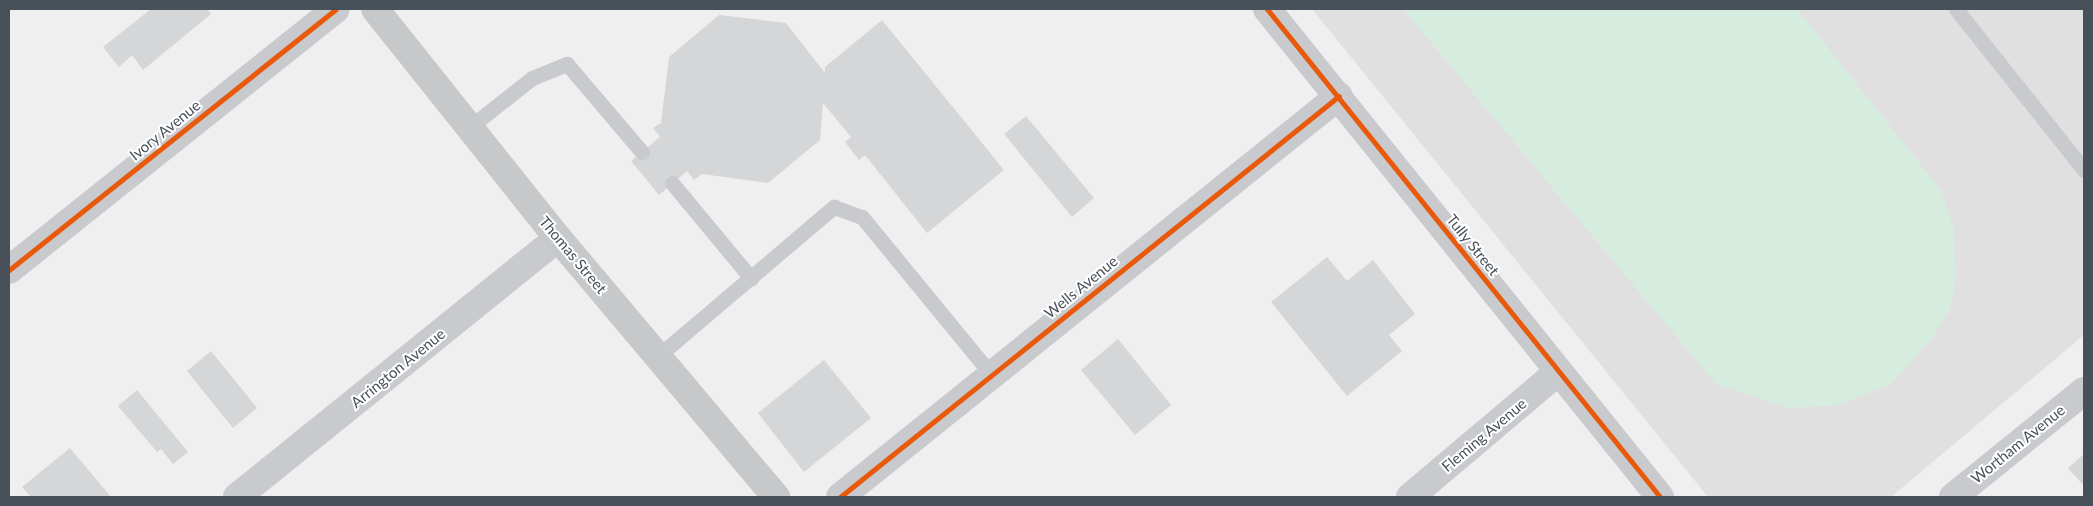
<!DOCTYPE html>
<html>
<head>
<meta charset="utf-8">
<style>
  body { margin:0 }
  #map { position:relative; width:2093px; height:506px; overflow:hidden; background:#efefef; font-family:Lato,sans-serif }
  div>[style] { position:absolute }
  .education>* { inset:0; background:#e1e0e0 }
  .green>* { inset:0; background:#d6ecdf }
  .building>* { inset:0; background:#d5d6d8 }
  .lane>* { height:15px; margin:-7.5px; padding:0 7.5px; transform-origin:7.5px; border-radius:7.5px; background:#c9cacd }
  .street>* { height:28px; margin:-14px; padding:0 14px; transform-origin:14px; border-radius:14px; background:#c9cacd }
  .primary>* { height:28px; margin:-14px; padding:0 14px; transform-origin:14px; border-radius:14px; background:#c6c8ca }
  .cycleway>* { height:5px; margin:-2.5px; padding:0 2.5px; transform-origin:2.5px; border-radius:2.5px; background:#e8590c }
  span { translate:-50% -50%; white-space:nowrap; text-align:center; line-height:1.15; -webkit-text-stroke:4px #fff; paint-order:stroke }
  .street-label { font-size:15px; color:#485059 }
  .frame { position:absolute; inset:0; border:10px solid #485059; pointer-events:none }
</style>
</head>
<body>
<div id="map">
  <div class="education">
    <div style="clip-path:polygon(1312px 9px,2084px 9px,2084px 335px,1891px 497px,1708px 497px)"></div>
  </div>
  <div class="green">
    <div style="clip-path:polygon(1403px 9px,1797px 9px,1941px 190px,1953px 227px,1956px 279px,1949px 311px,1930px 341px,1891px 384px,1837px 405px,1790px 408px,1716px 384px)"></div>
  </div>
  <div class="building">
    <div style="clip-path:polygon(151px 9px,207px 9px,211px 14px,143px 70px,132px 55px,119px 67px,103px 47px)"></div>
    <div style="clip-path:polygon(719px 15px,786px 23px,825px 73px,825px 67px,882px 20px,1004px 170px,927px 233px,865px 155px,859px 160px,845px 142px,851px 137px,823px 103px,820px 140px,768px 183px,702px 174px,694px 180px,687px 171px,659px 195px,631px 161px,660px 137px,653px 128px,661px 123px,669px 57px)"></div>
    <div style="clip-path:polygon(1026px 116px,1094px 198px,1072px 217px,1004px 134px)"></div>
    <div style="clip-path:polygon(1327px 257px,1347px 281px,1373px 260px,1415px 314px,1389px 335px,1402px 351px,1347px 396px,1271px 302px)"></div>
    <div style="clip-path:polygon(1118px 339px,1171px 405px,1135px 435px,1081px 370px)"></div>
    <div style="clip-path:polygon(211px 351px,257px 408px,233px 428px,187px 371px)"></div>
    <div style="clip-path:polygon(824px 360px,871px 418px,804px 472px,758px 413px)"></div>
    <div style="clip-path:polygon(137px 390px,188px 452px,173px 464px,161px 449px,157px 452px,118px 406px)"></div>
    <div style="clip-path:polygon(70px 448px,111px 497px,31px 497px,22px 487px)"></div>
    <div style="clip-path:polygon(2084px 454px,2084px 486px,2068px 468px)"></div>
  </div>
  <div class="lane">
    <div style="left:1956px;top:9px;width:206px;rotate:51.5deg"></div>
    <div style="left:470px;top:127px;width:79px;rotate:-38.3deg"></div>
    <div style="left:532px;top:78px;width:38px;rotate:-22deg"></div>
    <div style="left:567px;top:64px;width:116px;rotate:49.6deg"></div>
    <div style="left:672px;top:183px;width:124px;rotate:50.3deg"></div>
    <div style="left:658px;top:356px;width:231px;rotate:-40.3deg"></div>
    <div style="left:834px;top:207px;width:30px;rotate:20deg"></div>
    <div style="left:862px;top:217px;width:205px;rotate:50.6deg"></div>
  </div>
  <div class="street">
    <div style="left:1267px;top:9px;width:627px;rotate:51.15deg"></div>
    <div style="left:9px;top:270px;width:418px;rotate:-38.6deg"></div>
    <div style="left:237px;top:497px;width:412px;rotate:-38.9deg"></div>
    <div style="left:840px;top:497px;width:640px;rotate:-38.79deg"></div>
    <div style="left:1410px;top:497px;width:194px;rotate:-40.2deg"></div>
    <div style="left:1953px;top:497px;width:169px;rotate:-39deg"></div>
  </div>
  <div class="primary">
    <div style="left:375px;top:9px;width:293px;rotate:51.4deg"></div>
    <div style="left:558px;top:238px;width:339px;rotate:49.9deg"></div>
  </div>
  <div class="cycleway">
    <div style="left:1267px;top:9px;width:627px;rotate:51.15deg"></div>
    <div style="left:9px;top:270px;width:418px;rotate:-38.6deg"></div>
    <div style="left:840px;top:497px;width:640px;rotate:-38.79deg"></div>
  </div>
  <div class="street-label">
    <span style="left:165px;top:130px;rotate:-39deg">Ivory Avenue</span>
    <span style="left:1473px;top:245px;rotate:51deg">Tully Street</span>
    <span style="left:573px;top:255px;rotate:50deg">Thomas Street</span>
    <span style="left:1081px;top:287px;rotate:-39deg">Wells Avenue</span>
    <span style="left:398px;top:368px;rotate:-39deg">Arrington Avenue</span>
    <span style="left:1484px;top:435px;rotate:-40deg">Fleming Avenue</span>
    <span style="left:2018px;top:444px;rotate:-39deg">Wortham Avenue</span>
  </div>
  <div class="frame"></div>
</div>
</body>
</html>
